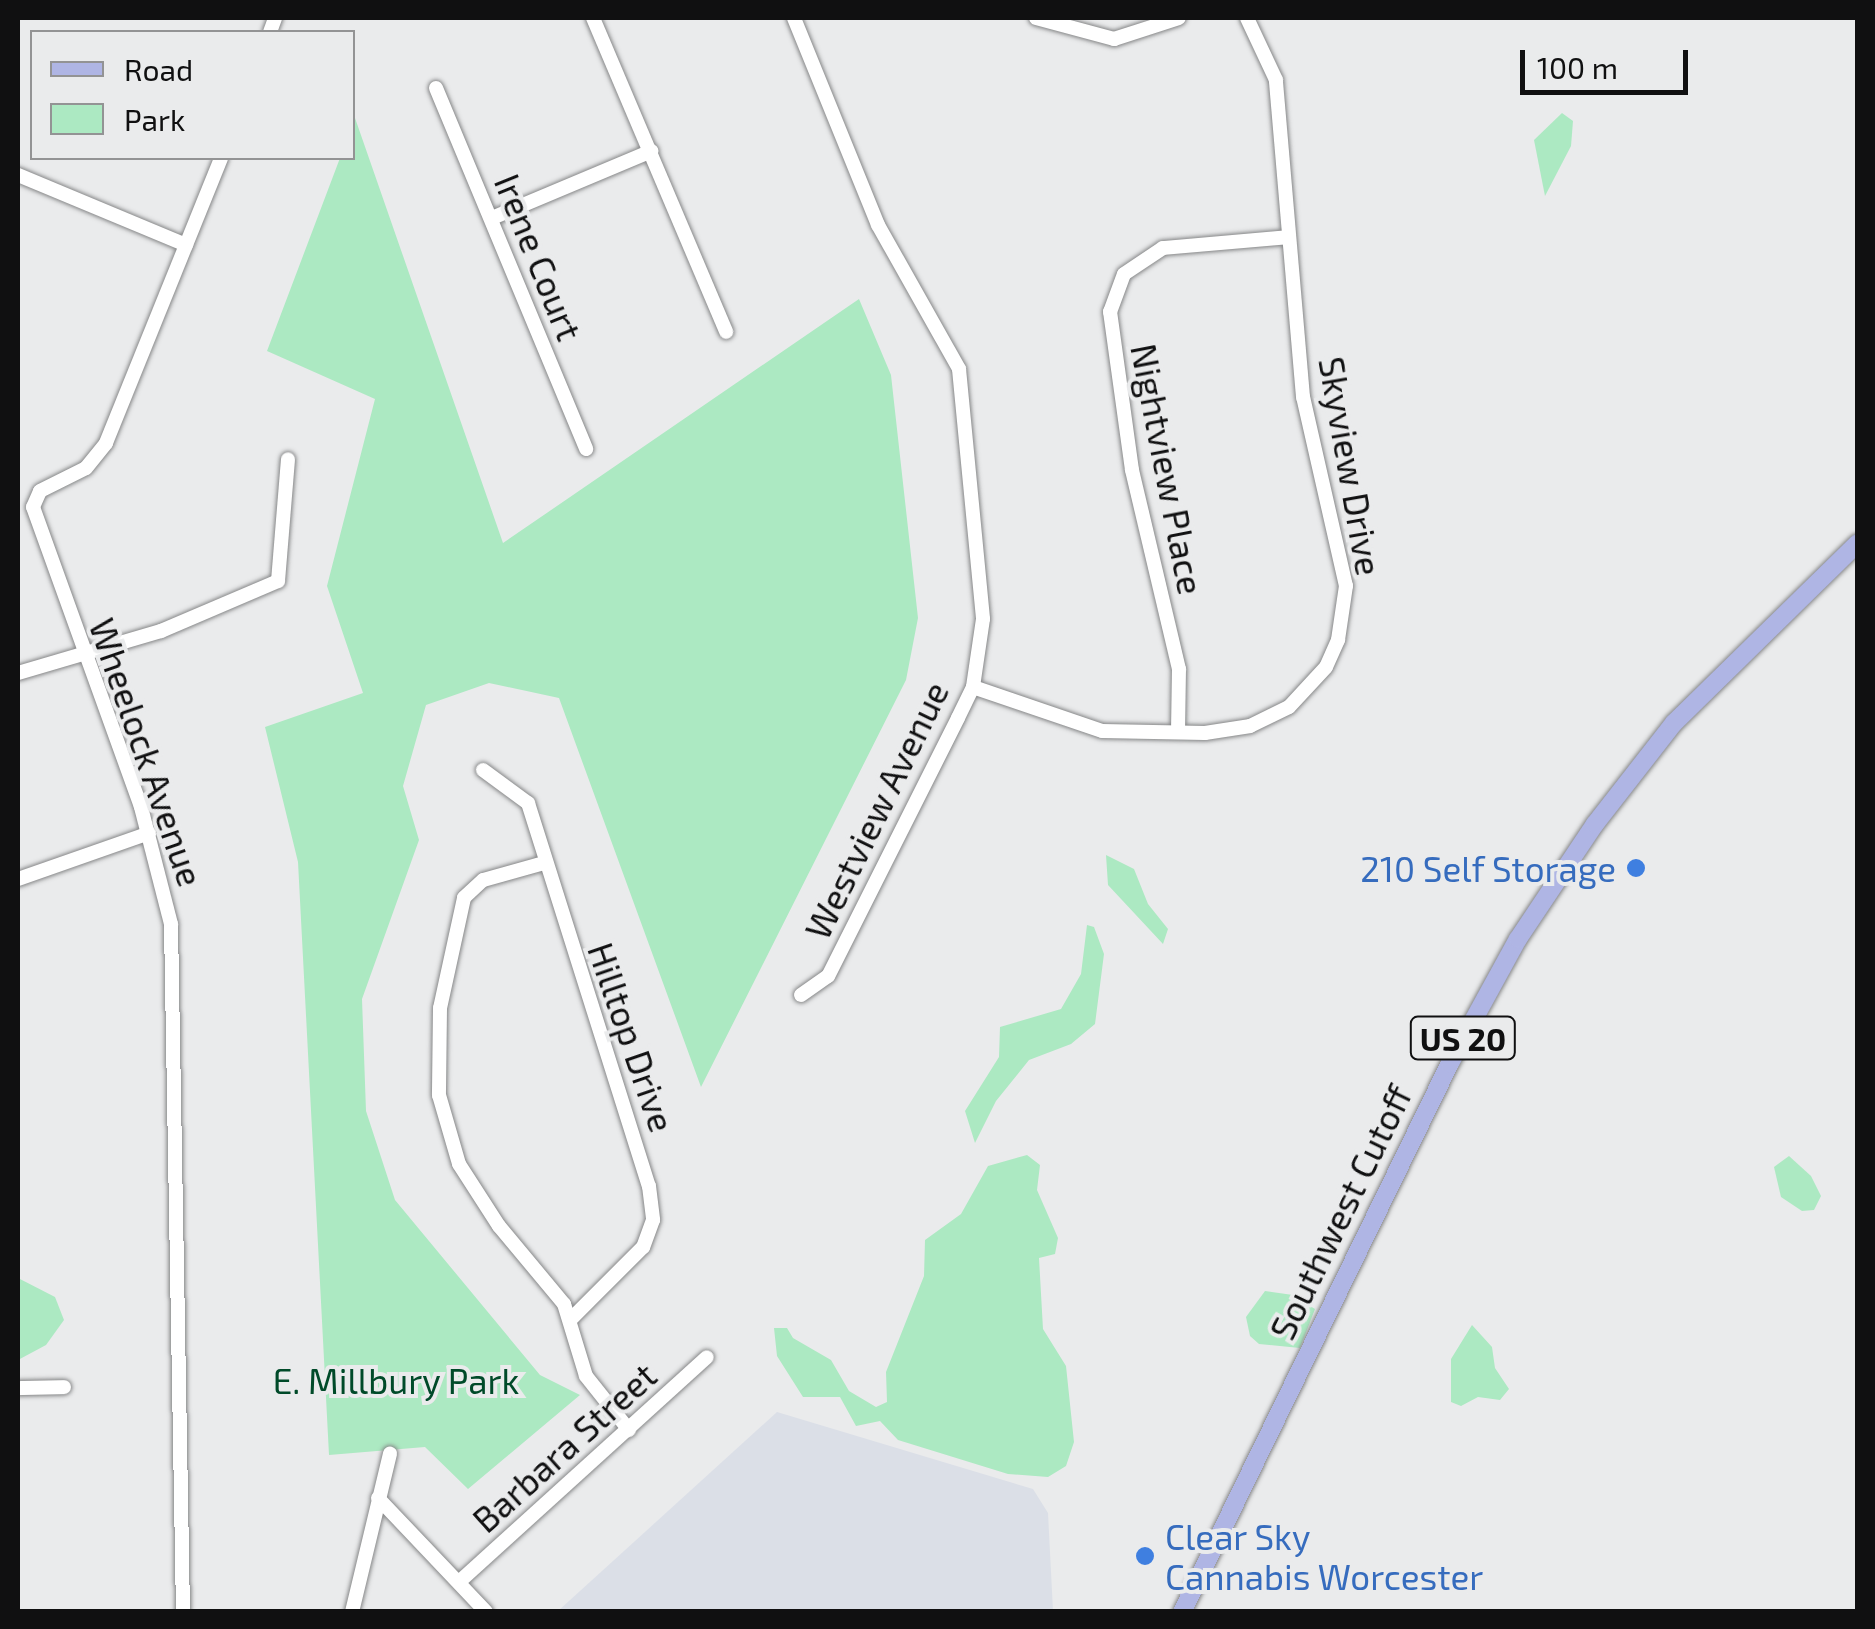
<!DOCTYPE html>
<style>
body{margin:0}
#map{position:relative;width:1875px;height:1629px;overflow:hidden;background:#eaebec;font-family:"Exo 2",sans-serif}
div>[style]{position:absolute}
.built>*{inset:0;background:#dbdfe7}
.green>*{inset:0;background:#ace9c2}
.roads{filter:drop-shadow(0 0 2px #868788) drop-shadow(0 0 2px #868788)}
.minor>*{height:14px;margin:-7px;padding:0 7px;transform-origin:7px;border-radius:7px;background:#fff}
.major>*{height:18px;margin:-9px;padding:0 9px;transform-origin:9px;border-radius:9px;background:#afb5e4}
.dots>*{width:28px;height:28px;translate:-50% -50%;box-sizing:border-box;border:5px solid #eaebec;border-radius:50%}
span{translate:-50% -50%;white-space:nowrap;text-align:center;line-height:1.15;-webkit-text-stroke:8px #eaebec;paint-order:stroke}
.shield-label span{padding:2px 8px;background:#eaebec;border:2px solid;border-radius:8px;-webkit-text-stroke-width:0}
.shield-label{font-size:32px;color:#101011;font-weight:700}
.street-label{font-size:35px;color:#101011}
.shop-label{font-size:35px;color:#366cbe}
.right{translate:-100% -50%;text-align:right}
.left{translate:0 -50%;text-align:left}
.park-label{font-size:35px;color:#004a29}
.frame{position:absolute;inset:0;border:20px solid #101011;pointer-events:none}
.legend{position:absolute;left:30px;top:30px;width:325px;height:130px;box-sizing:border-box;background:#eaebec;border:2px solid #939394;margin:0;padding:12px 18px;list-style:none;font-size:30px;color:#101011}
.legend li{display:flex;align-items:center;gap:20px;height:50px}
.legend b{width:50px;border:2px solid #939394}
.scale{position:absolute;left:1520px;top:50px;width:168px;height:45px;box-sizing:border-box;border:5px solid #101011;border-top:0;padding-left:12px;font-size:30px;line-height:35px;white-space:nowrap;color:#101011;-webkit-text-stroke:8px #eaebec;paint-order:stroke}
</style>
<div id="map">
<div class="built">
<i style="clip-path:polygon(777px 1412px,1033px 1489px,1048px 1513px,1053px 1611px,558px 1611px)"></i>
</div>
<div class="green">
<i style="clip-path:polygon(1562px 113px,1573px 121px,1571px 146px,1545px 196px,1534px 140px)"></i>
<i style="clip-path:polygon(355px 118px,503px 543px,859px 299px,891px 375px,918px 618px,906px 680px,701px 1087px,559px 698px,489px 683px,426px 705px,403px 786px,419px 840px,362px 999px,366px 1111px,395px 1200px,540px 1375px,580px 1395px,468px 1489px,425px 1447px,329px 1455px,298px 862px,265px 727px,363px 693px,327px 586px,375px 399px,267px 351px,340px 158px,352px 158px)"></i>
<i style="clip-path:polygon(1106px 855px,1134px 869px,1148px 904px,1168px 929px,1163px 944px,1108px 885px)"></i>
<i style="clip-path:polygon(1087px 925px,1094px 927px,1104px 954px,1095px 1024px,1071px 1044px,1029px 1060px,996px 1101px,975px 1143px,965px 1111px,999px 1057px,1000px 1027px,1061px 1009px,1081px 974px)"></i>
<i style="clip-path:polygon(1027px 1155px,1040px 1165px,1037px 1190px,1058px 1238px,1055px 1254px,1039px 1258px,1043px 1329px,1066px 1366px,1074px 1442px,1066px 1466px,1048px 1477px,1008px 1474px,898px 1440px,880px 1421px,856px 1426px,840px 1397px,803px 1397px,777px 1356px,774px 1328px,787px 1328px,793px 1338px,831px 1360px,849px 1391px,876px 1407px,887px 1402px,886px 1372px,924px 1276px,925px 1240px,961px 1214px,988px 1166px)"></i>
<i style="clip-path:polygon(1789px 1156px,1811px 1176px,1821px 1196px,1814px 1210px,1802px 1211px,1781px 1197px,1774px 1167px)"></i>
<i style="clip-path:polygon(18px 1278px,55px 1297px,64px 1320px,46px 1345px,18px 1360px)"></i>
<i style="clip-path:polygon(1265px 1291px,1293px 1295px,1315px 1309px,1300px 1348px,1259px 1344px,1250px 1336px,1246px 1317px)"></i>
<i style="clip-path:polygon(1472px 1325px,1492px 1347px,1495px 1368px,1509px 1389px,1500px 1400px,1478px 1397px,1461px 1406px,1451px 1402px,1451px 1359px)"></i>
</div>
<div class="roads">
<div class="minor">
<i style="left:593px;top:18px;width:341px;rotate:67deg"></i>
<i style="left:794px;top:18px;width:223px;rotate:67.9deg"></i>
<i style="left:878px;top:225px;width:165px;rotate:60.6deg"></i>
<i style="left:959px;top:369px;width:251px;rotate:84.5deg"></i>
<i style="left:983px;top:619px;width:69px;rotate:98.4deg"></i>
<i style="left:973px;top:687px;width:34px;rotate:116deg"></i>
<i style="left:958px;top:718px;width:289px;rotate:116.7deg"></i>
<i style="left:828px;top:976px;width:33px;rotate:145deg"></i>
<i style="left:1036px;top:18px;width:81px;rotate:15.1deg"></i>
<i style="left:1114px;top:39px;width:68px;rotate:-17.9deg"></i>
<i style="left:270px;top:32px;width:15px;rotate:-70deg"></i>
<i style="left:436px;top:88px;width:391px;rotate:67.4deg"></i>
<i style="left:18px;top:175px;width:182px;rotate:22.6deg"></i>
<i style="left:492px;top:218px;width:173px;rotate:-22.8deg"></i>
<i style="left:18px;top:673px;width:149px;rotate:-16.4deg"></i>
<i style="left:161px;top:631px;width:127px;rotate:-23.1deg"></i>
<i style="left:278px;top:581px;width:122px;rotate:-85.3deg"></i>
<i style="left:973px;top:687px;width:136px;rotate:18.8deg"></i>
<i style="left:1102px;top:731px;width:103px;rotate:1.1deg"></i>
<i style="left:1205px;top:733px;width:46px;rotate:-8.8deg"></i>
<i style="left:1250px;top:726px;width:43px;rotate:-26deg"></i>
<i style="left:1289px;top:707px;width:54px;rotate:-47.2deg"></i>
<i style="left:1326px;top:667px;width:30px;rotate:-66deg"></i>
<i style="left:1338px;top:640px;width:55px;rotate:-81.6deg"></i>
<i style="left:1346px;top:586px;width:194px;rotate:-102.8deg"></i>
<i style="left:1303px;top:397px;width:318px;rotate:-94.9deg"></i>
<i style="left:1276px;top:80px;width:68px;rotate:-115.1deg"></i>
<i style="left:1178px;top:732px;width:63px;rotate:-89.1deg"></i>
<i style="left:1179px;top:669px;width:204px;rotate:-103.3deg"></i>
<i style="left:1132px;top:470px;width:160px;rotate:-97.9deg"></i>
<i style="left:1110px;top:312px;width:40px;rotate:-69.8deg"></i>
<i style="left:1124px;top:274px;width:47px;rotate:-33.7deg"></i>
<i style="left:1163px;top:248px;width:126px;rotate:-5deg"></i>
<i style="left:483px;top:770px;width:56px;rotate:36.3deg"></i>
<i style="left:528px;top:803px;width:402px;rotate:72.5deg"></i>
<i style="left:649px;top:1186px;width:34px;rotate:83deg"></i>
<i style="left:653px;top:1220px;width:29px;rotate:110deg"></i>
<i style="left:643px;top:1247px;width:100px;rotate:135deg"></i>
<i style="left:544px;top:863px;width:63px;rotate:164.4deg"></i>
<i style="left:483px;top:880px;width:26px;rotate:137deg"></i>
<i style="left:464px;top:898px;width:113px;rotate:102.3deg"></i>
<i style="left:440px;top:1008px;width:87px;rotate:90.7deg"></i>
<i style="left:439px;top:1095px;width:72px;rotate:73.8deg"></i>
<i style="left:459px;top:1164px;width:74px;rotate:57.2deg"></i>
<i style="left:499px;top:1226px;width:102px;rotate:50.2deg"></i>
<i style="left:564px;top:1304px;width:75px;rotate:73deg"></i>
<i style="left:586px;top:1376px;width:69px;rotate:51.5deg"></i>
<i style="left:18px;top:879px;width:139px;rotate:-19.3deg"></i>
<i style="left:18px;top:1388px;width:46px;rotate:-1.2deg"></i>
<i style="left:378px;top:1498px;width:157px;rotate:46.5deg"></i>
<i style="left:460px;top:1581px;width:333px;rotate:-42.2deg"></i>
<i style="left:183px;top:1612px;width:688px;rotate:-91deg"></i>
<i style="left:171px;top:924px;width:121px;rotate:-104.4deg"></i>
<i style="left:141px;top:807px;width:319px;rotate:-109.8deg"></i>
<i style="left:33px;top:507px;width:17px;rotate:-66deg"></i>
<i style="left:40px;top:491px;width:51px;rotate:-26.6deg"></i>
<i style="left:86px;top:468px;width:32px;rotate:-51deg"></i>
<i style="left:106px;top:443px;width:307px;rotate:-68deg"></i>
<i style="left:352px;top:1612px;width:163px;rotate:-76.5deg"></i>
</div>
<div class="major">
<i style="left:1182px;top:1612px;width:611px;rotate:-63.98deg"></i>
<i style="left:1450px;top:1063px;width:141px;rotate:-61.3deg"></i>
<i style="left:1518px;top:939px;width:138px;rotate:-56.2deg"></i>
<i style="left:1595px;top:824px;width:128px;rotate:-52deg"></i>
<i style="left:1674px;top:723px;width:257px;rotate:-44.4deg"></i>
</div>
</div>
<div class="dots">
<i style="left:1636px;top:868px;background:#3f7fe0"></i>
<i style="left:1145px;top:1556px;background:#3f7fe0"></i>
</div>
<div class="shield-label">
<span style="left:1463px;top:1038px">US 20</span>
</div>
<div class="street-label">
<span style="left:539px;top:257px;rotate:68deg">Irene Court</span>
<span style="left:1351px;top:466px;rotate:80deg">Skyview Drive</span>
<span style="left:1168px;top:469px;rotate:79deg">Nightview Place</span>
<span style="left:147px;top:752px;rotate:71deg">Wheelock Avenue</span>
<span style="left:876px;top:810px;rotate:-64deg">Westview Avenue</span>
<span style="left:632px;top:1037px;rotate:71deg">Hilltop Drive</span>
<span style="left:1340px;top:1212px;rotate:-64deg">Southwest Cutoff</span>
<span style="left:564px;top:1447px;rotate:-42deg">Barbara Street</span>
</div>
<div class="shop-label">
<span class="right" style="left:1616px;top:868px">210 Self Storage</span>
<span class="left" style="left:1165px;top:1556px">Clear Sky<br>Cannabis Worcester</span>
</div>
<div class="park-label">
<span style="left:396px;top:1380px">E. Millbury Park</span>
</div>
<div class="frame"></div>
<ul class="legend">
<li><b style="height:12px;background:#afb5e4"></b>Road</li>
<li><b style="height:28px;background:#ace9c2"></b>Park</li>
</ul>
<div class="scale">100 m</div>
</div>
